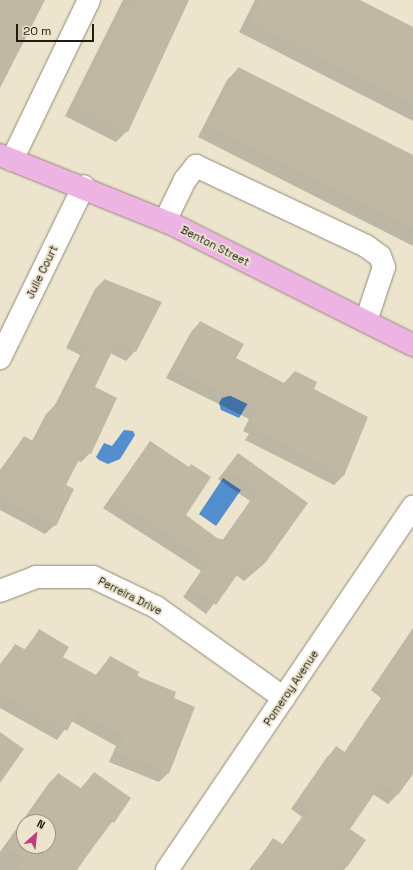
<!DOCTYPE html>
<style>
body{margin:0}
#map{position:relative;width:413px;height:870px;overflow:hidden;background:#ece4cd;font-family:"Space Grotesk",sans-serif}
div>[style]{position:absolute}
.water>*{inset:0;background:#538ecf}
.shadow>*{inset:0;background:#0003}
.building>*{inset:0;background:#c0b8a2}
.roads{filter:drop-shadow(0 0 1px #928a75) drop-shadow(0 0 1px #928a75)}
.minor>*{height:22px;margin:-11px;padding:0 11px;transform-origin:11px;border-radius:11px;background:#fff}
.major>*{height:22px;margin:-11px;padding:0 11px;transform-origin:11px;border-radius:11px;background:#ecb3e3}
span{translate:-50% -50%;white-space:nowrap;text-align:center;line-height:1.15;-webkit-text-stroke:3.5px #ece4cd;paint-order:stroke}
.street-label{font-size:11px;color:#1f1c13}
.north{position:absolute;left:16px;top:814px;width:40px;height:40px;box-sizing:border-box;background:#ece4cd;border:1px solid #9a9483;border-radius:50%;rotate:27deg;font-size:11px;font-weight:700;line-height:16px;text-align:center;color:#1f1c13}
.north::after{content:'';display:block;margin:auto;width:14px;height:18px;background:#c33e81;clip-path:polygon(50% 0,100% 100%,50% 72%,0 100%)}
.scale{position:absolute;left:16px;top:24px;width:78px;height:18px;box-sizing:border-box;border:2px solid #1f1c13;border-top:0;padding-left:5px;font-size:12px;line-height:14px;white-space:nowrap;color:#1f1c13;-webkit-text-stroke:3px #ece4cd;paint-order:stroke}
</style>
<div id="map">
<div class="water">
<i style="clip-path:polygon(257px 388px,239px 418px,221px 410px,219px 403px,222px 398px)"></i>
<i style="clip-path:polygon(124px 430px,133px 431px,135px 435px,120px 459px,108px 464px,99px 460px,96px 457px,104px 443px,112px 446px)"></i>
<i style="clip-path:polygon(223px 478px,241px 490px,216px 526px,199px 514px)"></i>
</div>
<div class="shadow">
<i style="clip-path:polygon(123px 0,188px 0,127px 131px,116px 142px,65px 116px)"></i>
<i style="clip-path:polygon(255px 0,358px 0,413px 28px,413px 121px,239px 32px)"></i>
<i style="clip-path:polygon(238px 69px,413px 156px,413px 246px,198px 137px,227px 80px)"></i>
<i style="clip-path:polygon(104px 280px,135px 351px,126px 361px,110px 353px,93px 388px,90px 453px,81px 462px,78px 461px,64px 485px,55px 525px,45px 534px,0 510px,0 470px,24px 437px,32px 441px,46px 414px,55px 405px,80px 355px,66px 348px,95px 289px)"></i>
<i style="clip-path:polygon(200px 322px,235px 359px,283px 384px,295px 372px,312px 390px,367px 417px,343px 476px,334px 485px,245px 440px,249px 434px,243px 431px,249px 419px,166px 378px,191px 332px)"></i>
<i style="clip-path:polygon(150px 442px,184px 515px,217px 539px,222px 541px,250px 501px,218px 479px,238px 454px,307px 503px,265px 563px,244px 581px,236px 575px,206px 614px,183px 597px,201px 571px,103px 508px)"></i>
<i style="clip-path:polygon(413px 628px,413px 770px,397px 795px,388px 804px,373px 794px,349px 829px,365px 841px,344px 870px,249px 870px,273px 840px,282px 845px,302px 817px,291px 809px,327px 757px,336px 748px,344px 753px,381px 698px,371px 690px)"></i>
<i style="clip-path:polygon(39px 631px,62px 657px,95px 676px,110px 657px,172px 699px,168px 773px,159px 782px,109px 762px,116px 746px,71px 721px,57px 740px,0 708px,0 664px,15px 645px,24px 650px)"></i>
<i style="clip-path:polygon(evenodd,94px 773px,130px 798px,76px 870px,0 870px,0 852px,49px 783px,58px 774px,80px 789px,94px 773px,24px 822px,48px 822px,48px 846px,24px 846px,24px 822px)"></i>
</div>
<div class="building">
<i style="clip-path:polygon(0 0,45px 0,0 88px)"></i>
<i style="clip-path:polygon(138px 0,189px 0,128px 132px,75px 105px,125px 5px,133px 10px)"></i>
<i style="clip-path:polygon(260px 0,360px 0,413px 27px,413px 104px,249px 21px)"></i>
<i style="clip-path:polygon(238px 67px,413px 155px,413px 229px,208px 126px)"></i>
<i style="clip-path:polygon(104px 279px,162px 302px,136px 352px,116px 343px,95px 387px,117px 398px,91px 454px,84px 450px,66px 485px,74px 489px,56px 526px,0 496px,0 472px,24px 436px,35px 442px,55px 404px,58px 406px,88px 345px,75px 339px)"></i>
<i style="clip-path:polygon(200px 321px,244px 344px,236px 358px,284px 383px,295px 371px,317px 382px,314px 389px,368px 417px,344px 476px,254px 430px,257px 425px,252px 422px,258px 409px,174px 369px)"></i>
<i style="clip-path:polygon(150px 441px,189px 467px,191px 464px,211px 477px,186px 515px,217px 538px,224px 540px,258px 492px,226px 469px,238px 453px,308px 503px,265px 563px,262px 561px,254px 572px,244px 565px,216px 605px,191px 587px,209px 562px,111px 498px)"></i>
<i style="clip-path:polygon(39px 629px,69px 647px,63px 657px,98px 676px,110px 656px,139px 672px,137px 676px,176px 692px,174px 698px,195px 707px,169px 774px,118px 753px,124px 736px,78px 711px,67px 731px,0 694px,0 669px,15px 644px,26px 650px)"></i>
<i style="clip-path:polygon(413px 634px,413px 774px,398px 795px,381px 784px,350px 829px,366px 840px,347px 867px,340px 863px,336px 870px,251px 870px,273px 838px,284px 845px,310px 807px,299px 800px,336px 746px,346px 753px,372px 715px,390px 688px,379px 680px)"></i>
<i style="clip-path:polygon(0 732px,24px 749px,0 783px)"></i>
<i style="clip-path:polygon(94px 772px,131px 798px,114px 823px,111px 821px,77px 870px,17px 870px,24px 860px,7px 848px,24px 823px,24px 846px,48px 846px,48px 822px,25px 822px,58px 773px,82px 789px)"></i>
</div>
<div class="roads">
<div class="minor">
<i style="left:12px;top:160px;width:178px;rotate:-64.3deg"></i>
<i style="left:165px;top:221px;width:46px;rotate:-64deg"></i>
<i style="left:185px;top:180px;width:18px;rotate:-52deg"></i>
<i style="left:196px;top:166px;width:188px;rotate:25.2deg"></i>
<i style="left:366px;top:246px;width:17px;rotate:36deg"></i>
<i style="left:380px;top:256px;width:12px;rotate:70deg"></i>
<i style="left:384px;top:267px;width:57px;rotate:108.4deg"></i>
<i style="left:0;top:358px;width:191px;rotate:-64deg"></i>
<i style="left:0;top:591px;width:39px;rotate:-21deg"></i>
<i style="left:36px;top:577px;width:57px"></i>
<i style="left:93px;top:577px;width:70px;rotate:25.5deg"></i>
<i style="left:156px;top:607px;width:157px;rotate:35.4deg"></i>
<i style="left:167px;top:870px;width:439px;rotate:-55.9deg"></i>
</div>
<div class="major">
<i style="left:0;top:155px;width:185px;rotate:21.9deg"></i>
<i style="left:172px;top:224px;width:270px;rotate:26.7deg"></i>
</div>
</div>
<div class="street-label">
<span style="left:215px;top:246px;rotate:27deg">Benton Street</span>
<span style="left:42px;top:272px;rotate:-64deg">Julie Court</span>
<span style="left:130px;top:596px;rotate:27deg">Perreira Drive</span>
<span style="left:291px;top:688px;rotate:-56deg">Pomeroy Avenue</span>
</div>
<div class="north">N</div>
<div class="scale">20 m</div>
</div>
